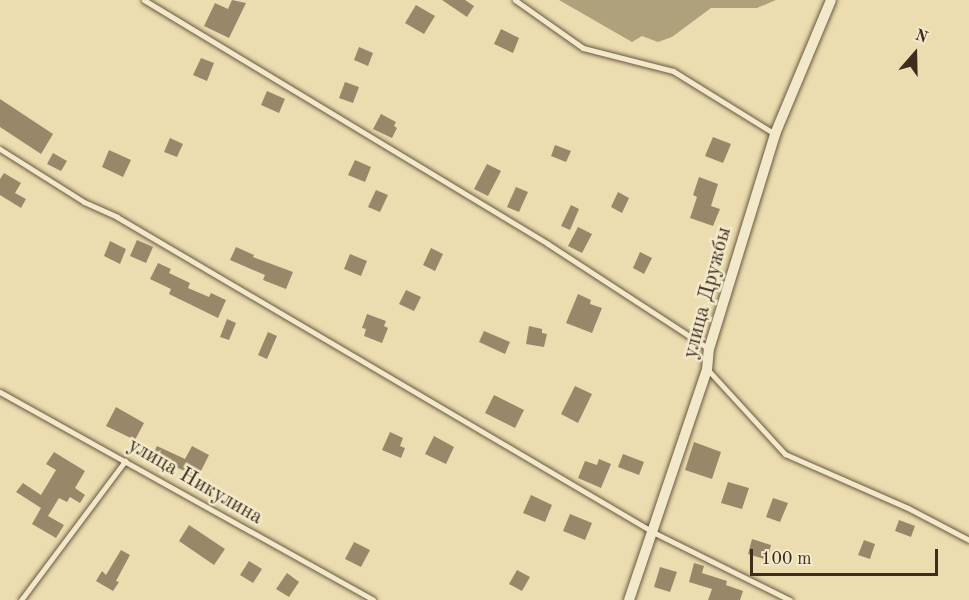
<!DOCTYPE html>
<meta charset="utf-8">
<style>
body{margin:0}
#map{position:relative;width:969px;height:600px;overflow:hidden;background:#ebddaf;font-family:"Old Standard TT",serif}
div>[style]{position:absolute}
.water>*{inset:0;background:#b0a17d}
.building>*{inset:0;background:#988869}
.roads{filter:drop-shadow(0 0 2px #695842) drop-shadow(0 0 2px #695842)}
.lane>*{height:5px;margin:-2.5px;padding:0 2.5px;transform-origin:2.5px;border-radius:2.5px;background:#f2e9cb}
.street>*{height:10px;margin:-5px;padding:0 5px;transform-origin:5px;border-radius:5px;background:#f2e9cb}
span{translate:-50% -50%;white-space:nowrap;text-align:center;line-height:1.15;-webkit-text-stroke:5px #f2e9cb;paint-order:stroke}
.street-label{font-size:21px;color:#3e2c1d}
.north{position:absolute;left:885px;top:24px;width:60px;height:60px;-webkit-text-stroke:4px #f2e9cb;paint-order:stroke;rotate:20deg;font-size:16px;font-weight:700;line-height:24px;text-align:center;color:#3e2c1d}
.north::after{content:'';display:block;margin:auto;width:21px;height:27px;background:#3e2c1d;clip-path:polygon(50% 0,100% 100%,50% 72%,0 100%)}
.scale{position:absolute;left:750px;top:549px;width:188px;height:27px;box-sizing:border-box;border:3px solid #3e2c1d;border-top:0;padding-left:8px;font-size:18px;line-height:21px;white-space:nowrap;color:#3e2c1d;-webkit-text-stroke:4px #f2e9cb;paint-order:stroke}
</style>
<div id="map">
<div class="water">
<i style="clip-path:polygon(559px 0,776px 0,757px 8px,711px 8px,672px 37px,658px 42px,642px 36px,632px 42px)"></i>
</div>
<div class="building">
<i style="clip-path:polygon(232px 0,246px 3px,229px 38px,204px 26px,215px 3px,228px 9px)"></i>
<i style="clip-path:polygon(442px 0,465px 0,474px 6px,467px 17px)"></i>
<i style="clip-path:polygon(416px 5px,435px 16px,424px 34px,405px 23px)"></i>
<i style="clip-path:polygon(501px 29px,519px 38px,513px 53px,494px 44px)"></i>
<i style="clip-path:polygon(359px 47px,373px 53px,368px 66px,354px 60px)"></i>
<i style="clip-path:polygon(201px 58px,214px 63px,207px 81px,193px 75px)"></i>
<i style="clip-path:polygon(345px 82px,359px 87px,353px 103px,339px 98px)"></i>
<i style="clip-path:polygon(267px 91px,285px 99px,279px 113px,261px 105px)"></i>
<i style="clip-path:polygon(0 99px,53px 134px,41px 154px,0 127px)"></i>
<i style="clip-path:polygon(381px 114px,396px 122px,394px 126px,397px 128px,392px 138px,373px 129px)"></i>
<i style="clip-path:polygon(713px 137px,731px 144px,723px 163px,705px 156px)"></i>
<i style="clip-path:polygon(170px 138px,183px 144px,177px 157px,164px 152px)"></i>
<i style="clip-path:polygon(555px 145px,571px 151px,566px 162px,551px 156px)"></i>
<i style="clip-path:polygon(109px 150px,131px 160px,123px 177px,102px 167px)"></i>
<i style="clip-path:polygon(53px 153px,67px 161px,61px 171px,47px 164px)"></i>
<i style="clip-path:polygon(355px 160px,371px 167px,365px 182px,348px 175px)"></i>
<i style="clip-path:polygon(487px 164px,501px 171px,488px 196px,474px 189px)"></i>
<i style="clip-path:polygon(4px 173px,21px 183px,15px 193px,26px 199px,21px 208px,0 195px,0 179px)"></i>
<i style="clip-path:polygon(699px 177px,718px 184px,711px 206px,720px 209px,713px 226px,690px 218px,697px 197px,693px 195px)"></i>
<i style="clip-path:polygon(516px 187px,528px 192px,519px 212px,507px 207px)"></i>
<i style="clip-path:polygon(376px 190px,388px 195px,380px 212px,368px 207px)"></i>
<i style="clip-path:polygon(618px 192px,629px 198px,622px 213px,611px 207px)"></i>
<i style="clip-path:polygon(571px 205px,579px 209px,570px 230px,561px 226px)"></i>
<i style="clip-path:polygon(578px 227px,592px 234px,582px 253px,568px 246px)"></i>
<i style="clip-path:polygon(137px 240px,153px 247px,146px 263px,130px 256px)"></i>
<i style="clip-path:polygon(110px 241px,126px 249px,120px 264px,104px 256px)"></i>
<i style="clip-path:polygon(236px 247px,254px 255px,253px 257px,293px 272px,286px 289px,263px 280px,265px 275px,230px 260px)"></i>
<i style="clip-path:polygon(431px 248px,443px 254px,435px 271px,423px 265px)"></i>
<i style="clip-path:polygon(640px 252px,652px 258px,644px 274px,633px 268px)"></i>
<i style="clip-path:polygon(350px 254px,367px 261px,361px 276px,344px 269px)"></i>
<i style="clip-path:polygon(158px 263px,171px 269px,169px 273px,190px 283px,188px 288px,209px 297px,211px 293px,226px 300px,218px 318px,169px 294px,171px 289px,150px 279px)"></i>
<i style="clip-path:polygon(406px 290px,421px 297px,414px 311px,399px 304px)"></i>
<i style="clip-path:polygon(578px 294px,591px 300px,590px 304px,602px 308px,592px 333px,566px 323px)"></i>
<i style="clip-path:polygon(367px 314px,386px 321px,384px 326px,388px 328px,382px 343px,364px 336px,366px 329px,362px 328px)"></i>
<i style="clip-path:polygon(227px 319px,236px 323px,229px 340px,220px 337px)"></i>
<i style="clip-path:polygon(529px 326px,542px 329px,542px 333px,547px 334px,544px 347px,526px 344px)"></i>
<i style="clip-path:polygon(484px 331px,510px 342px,505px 354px,479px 342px)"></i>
<i style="clip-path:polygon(268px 332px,277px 336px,267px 359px,258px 355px)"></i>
<i style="clip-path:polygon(575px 386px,592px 394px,578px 423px,561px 414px)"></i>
<i style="clip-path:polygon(494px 395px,524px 410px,515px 428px,485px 413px)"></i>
<i style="clip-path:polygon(116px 407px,144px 423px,135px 440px,106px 426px)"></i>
<i style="clip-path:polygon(390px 432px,403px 438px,400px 446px,405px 448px,401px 458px,382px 450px)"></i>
<i style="clip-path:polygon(434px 436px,454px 447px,446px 464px,425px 454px)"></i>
<i style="clip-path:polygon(694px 442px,721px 452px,712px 479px,685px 470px)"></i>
<i style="clip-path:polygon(157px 446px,185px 459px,192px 446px,209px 455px,198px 477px,165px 462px,162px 469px,149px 462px)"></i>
<i style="clip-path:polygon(54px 452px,85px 471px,75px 488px,85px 495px,80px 503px,70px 497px,67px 502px,59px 498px,48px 516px,64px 525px,56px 538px,32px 524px,41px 508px,16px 492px,23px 483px,41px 495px,56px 470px,46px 464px)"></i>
<i style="clip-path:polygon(623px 454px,644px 462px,639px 475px,618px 467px)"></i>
<i style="clip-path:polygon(599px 459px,611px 464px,601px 488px,578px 478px,585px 461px,597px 465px)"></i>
<i style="clip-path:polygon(728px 482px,749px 488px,742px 509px,721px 503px)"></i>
<i style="clip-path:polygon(531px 495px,552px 505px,545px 522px,523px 513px)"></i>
<i style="clip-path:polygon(773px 498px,788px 503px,780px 522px,766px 517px)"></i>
<i style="clip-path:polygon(570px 514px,592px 523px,585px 540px,563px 531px)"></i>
<i style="clip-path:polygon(899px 520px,915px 526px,911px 537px,895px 531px)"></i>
<i style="clip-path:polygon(189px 525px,225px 549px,214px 565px,179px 541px)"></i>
<i style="clip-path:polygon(752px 539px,771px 545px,767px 560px,748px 554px)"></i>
<i style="clip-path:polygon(864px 540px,875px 544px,870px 559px,858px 555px)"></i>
<i style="clip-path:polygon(354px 542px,370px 550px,361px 567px,345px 559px)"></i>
<i style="clip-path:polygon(121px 550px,130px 555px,116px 581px,119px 582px,113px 591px,96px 581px,102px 571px,106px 575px)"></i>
<i style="clip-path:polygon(249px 561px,262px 569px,253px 583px,240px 575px)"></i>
<i style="clip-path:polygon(694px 563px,704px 566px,702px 573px,727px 581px,726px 585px,743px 591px,740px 600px,708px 600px,712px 589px,689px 582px)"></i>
<i style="clip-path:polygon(660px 567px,677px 572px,670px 592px,654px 587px)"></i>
<i style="clip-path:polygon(517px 570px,530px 577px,522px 591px,509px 584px)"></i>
<i style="clip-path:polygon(287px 573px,299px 582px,289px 597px,276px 589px)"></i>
</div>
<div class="roads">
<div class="lane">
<i style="left:144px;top:0;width:472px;rotate:31.1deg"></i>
<i style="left:548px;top:244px;width:192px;rotate:33.1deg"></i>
<i style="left:515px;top:0;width:83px;rotate:35.2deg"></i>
<i style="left:583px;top:48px;width:93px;rotate:14.3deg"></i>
<i style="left:673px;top:71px;width:120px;rotate:31.7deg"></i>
<i style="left:0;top:149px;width:99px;rotate:32.2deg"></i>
<i style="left:84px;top:202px;width:36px;rotate:24deg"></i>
<i style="left:117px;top:217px;width:622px;rotate:30.44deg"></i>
<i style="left:653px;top:532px;width:153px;rotate:26.4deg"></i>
<i style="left:708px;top:370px;width:114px;rotate:47.5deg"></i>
<i style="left:785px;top:454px;width:134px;rotate:23.7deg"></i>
<i style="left:908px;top:508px;width:69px;rotate:27.7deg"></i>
<i style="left:0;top:392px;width:427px;rotate:29.1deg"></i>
<i style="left:21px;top:600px;width:174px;rotate:-53.2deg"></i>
</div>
<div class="street">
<i style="left:629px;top:600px;width:243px;rotate:-71.3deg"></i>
<i style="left:707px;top:370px;width:21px;rotate:-85deg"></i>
<i style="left:709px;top:349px;width:225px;rotate:-72.9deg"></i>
<i style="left:775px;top:134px;width:145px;rotate:-67.3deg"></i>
</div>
</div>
<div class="street-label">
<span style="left:708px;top:293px;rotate:-75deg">улица Дружбы</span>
<span style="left:195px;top:482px;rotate:30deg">улица Никулина</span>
</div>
<div class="north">N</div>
<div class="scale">100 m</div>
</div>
